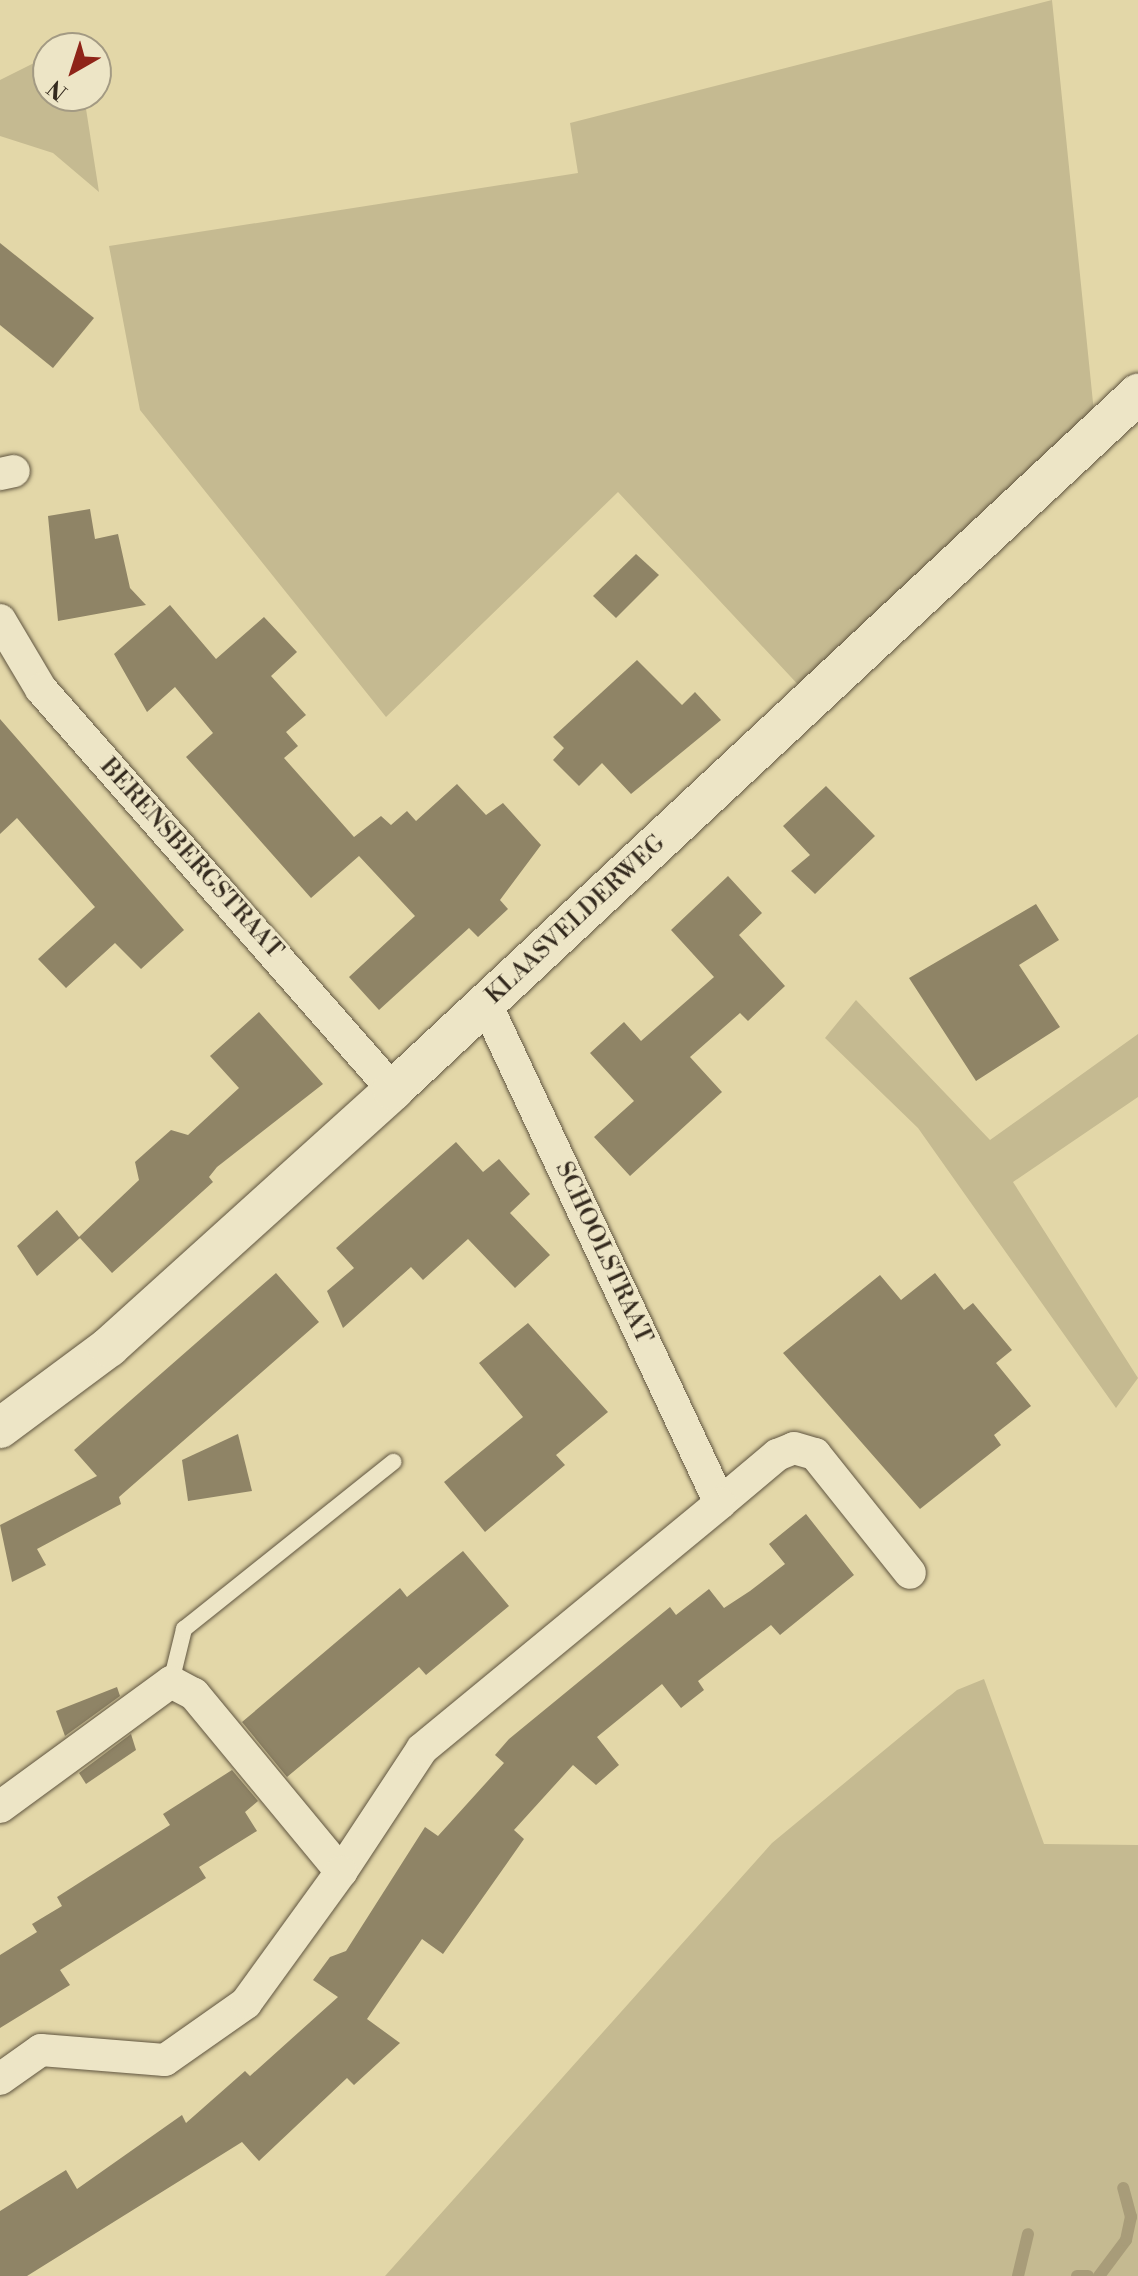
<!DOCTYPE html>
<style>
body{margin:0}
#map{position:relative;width:1138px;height:2276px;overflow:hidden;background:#e3d7a8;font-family:"Libre Bodoni",serif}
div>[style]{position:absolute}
.green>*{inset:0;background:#c5ba91}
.stream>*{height:12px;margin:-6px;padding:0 6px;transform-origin:6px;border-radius:6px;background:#a89c79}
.building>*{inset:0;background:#8f8466}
.roads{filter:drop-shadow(0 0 2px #605540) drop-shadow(0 0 2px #605540)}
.service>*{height:16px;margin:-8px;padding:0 8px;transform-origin:8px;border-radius:8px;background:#ede5c6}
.minor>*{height:32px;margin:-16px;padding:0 16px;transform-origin:16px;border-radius:16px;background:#ede5c6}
.tertiary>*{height:40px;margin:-20px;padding:0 20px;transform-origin:20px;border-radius:20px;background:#ede5c6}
span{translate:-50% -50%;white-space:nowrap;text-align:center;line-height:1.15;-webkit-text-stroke:6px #ede5c6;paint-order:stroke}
.street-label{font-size:24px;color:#342a1e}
.north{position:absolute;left:32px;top:32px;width:80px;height:80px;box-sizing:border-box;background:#ede5c6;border:2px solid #a39a83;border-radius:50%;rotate:219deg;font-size:22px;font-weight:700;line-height:32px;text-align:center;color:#342a1e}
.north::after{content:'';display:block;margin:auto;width:28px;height:36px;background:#8f2418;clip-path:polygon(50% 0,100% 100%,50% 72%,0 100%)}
</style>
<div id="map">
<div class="green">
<i style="clip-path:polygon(1052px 0,1095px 422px,804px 691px,618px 492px,386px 717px,140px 410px,109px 246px,578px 173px,570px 123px)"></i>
<i style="clip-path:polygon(48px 56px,48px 96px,84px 96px,99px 192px,53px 153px,0 136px,0 80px)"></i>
<i style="clip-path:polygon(856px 1000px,990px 1140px,1138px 1034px,1138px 1097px,1013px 1182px,1138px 1378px,1116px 1408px,918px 1128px,825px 1038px)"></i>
<i style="clip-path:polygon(984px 1679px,1044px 1844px,1138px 1845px,1138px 2276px,385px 2276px,772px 1843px,957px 1690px)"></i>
</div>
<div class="stream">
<i style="left:1018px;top:2276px;width:43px;rotate:-76.6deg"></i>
<i style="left:1077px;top:2276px;width:11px"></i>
<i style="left:1099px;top:2276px;width:45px;rotate:-53.1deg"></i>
<i style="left:1126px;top:2240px;width:24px;rotate:-78deg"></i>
<i style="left:1131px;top:2217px;width:30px;rotate:-105deg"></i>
</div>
<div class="building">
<i style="clip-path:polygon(0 243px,94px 318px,53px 368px,0 325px)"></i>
<i style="clip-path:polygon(90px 509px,95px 539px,118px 534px,130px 588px,146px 605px,58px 621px,48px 516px)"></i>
<i style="clip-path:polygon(636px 554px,659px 575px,616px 618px,593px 596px)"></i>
<i style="clip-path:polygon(170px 605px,216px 659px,264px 617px,297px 652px,271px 676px,306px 715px,286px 732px,298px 746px,284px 758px,354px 837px,381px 816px,391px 825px,407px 811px,416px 821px,457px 784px,486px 815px,503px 803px,541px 845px,500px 900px,508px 909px,478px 937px,469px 928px,379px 1010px,349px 977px,415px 916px,359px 856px,311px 898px,186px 757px,213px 733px,175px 687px,147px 712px,114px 654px)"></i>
<i style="clip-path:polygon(637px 660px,682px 705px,695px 692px,721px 720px,631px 794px,602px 763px,579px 786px,553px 760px,564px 748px,553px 737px)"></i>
<i style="clip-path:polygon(0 719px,184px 930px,141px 969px,115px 943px,66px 988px,38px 959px,95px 907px,17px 818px,0 834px)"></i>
<i style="clip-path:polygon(826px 786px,875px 836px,815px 894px,791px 871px,810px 855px,783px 826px)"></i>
<i style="clip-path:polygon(728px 876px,762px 913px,739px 935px,785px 986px,748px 1021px,740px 1013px,690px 1057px,722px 1092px,630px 1176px,594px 1137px,634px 1101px,590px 1053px,624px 1022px,641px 1041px,714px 977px,671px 930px)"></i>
<i style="clip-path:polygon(1036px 904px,1059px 940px,1019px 965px,1060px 1027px,976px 1081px,909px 978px)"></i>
<i style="clip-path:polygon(259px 1012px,323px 1084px,217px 1167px,209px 1177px,213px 1182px,112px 1273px,80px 1238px,37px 1276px,17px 1246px,57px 1210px,79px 1237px,139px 1180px,135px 1162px,171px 1130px,188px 1135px,239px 1088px,210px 1056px)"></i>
<i style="clip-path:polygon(456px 1142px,483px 1172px,499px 1159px,530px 1194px,510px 1213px,550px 1255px,515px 1288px,468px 1239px,423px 1280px,411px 1267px,343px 1328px,327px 1291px,354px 1268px,336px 1248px)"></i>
<i style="clip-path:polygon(276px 1273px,319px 1322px,119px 1497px,121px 1504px,37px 1549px,46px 1565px,12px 1582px,0 1525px,97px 1476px,74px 1450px)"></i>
<i style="clip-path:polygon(935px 1273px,964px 1310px,973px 1303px,1012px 1350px,996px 1363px,1031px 1406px,994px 1435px,1001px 1445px,920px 1509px,783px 1353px,880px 1275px,901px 1300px)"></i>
<i style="clip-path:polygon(528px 1323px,608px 1412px,556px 1455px,565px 1465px,485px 1532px,444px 1482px,523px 1417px,479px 1363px)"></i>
<i style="clip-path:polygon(238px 1434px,252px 1491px,188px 1501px,182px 1460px)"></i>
<i style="clip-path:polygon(806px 1514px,854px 1575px,780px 1635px,771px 1625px,698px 1681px,704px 1690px,681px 1708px,662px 1684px,597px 1737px,619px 1765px,596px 1785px,573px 1765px,514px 1830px,524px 1839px,443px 1954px,422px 1939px,367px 2019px,400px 2043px,354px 2085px,347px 2078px,259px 2161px,242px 2142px,27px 2276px,0 2276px,0 2211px,66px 2170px,77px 2189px,182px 2115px,186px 2123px,245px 2071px,250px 2076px,338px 1997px,313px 1980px,330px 1957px,346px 1951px,425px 1827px,438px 1836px,504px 1763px,495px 1755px,509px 1739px,670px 1607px,676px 1615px,709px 1589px,724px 1608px,750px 1591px,785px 1564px,769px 1544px)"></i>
<i style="clip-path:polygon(463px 1551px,509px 1606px,426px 1675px,419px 1667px,287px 1777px,242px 1722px,400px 1588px,407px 1597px)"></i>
<i style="clip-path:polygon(117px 1687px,120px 1696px,65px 1736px,56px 1711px)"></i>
<i style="clip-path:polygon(131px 1734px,136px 1750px,86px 1784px,79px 1773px)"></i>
<i style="clip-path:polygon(232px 1770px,258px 1801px,245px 1812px,257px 1831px,199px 1867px,206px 1878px,60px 1970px,70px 1985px,0 2028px,0 1955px,37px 1932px,32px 1924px,62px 1906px,57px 1897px,170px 1825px,163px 1814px)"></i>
</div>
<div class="roads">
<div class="service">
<i style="left:171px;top:1682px;width:55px;rotate:-76.2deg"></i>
<i style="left:184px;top:1629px;width:268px;rotate:-38.6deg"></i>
</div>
<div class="minor">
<i style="left:0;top:474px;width:14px;rotate:-12deg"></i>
<i style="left:0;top:620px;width:80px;rotate:59.3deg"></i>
<i style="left:41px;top:689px;width:534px;rotate:48.72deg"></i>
<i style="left:486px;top:1004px;width:551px;rotate:64.88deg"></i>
<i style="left:720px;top:1503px;width:75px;rotate:-40.1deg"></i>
<i style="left:777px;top:1455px;width:18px;rotate:-22deg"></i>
<i style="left:794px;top:1448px;width:22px;rotate:16deg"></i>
<i style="left:815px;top:1454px;width:152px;rotate:51.4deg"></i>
<i style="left:0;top:1807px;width:212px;rotate:-36.2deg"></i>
<i style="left:171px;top:1682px;width:26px;rotate:28deg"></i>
<i style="left:194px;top:1694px;width:231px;rotate:50.4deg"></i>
<i style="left:341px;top:1872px;width:147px;rotate:-56.6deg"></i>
<i style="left:422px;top:1749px;width:386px;rotate:-39.5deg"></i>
<i style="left:0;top:2079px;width:50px;rotate:-35.3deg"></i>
<i style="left:41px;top:2050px;width:124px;rotate:4.6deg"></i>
<i style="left:165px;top:2060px;width:99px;rotate:-35.1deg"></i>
<i style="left:246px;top:2003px;width:162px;rotate:-54.1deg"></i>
</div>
<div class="tertiary">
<i style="left:0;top:1428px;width:136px;rotate:-36.6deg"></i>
<i style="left:109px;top:1347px;width:383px;rotate:-42.1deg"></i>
<i style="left:393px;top:1090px;width:1020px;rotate:-43.05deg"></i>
</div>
</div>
<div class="street-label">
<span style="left:191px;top:859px;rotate:48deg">BERENSBERGSTRAAT</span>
<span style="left:576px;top:920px;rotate:-43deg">KLAASVELDERWEG</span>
<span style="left:603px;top:1253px;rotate:65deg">SCHOOLSTRAAT</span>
</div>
<div class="north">N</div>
</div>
